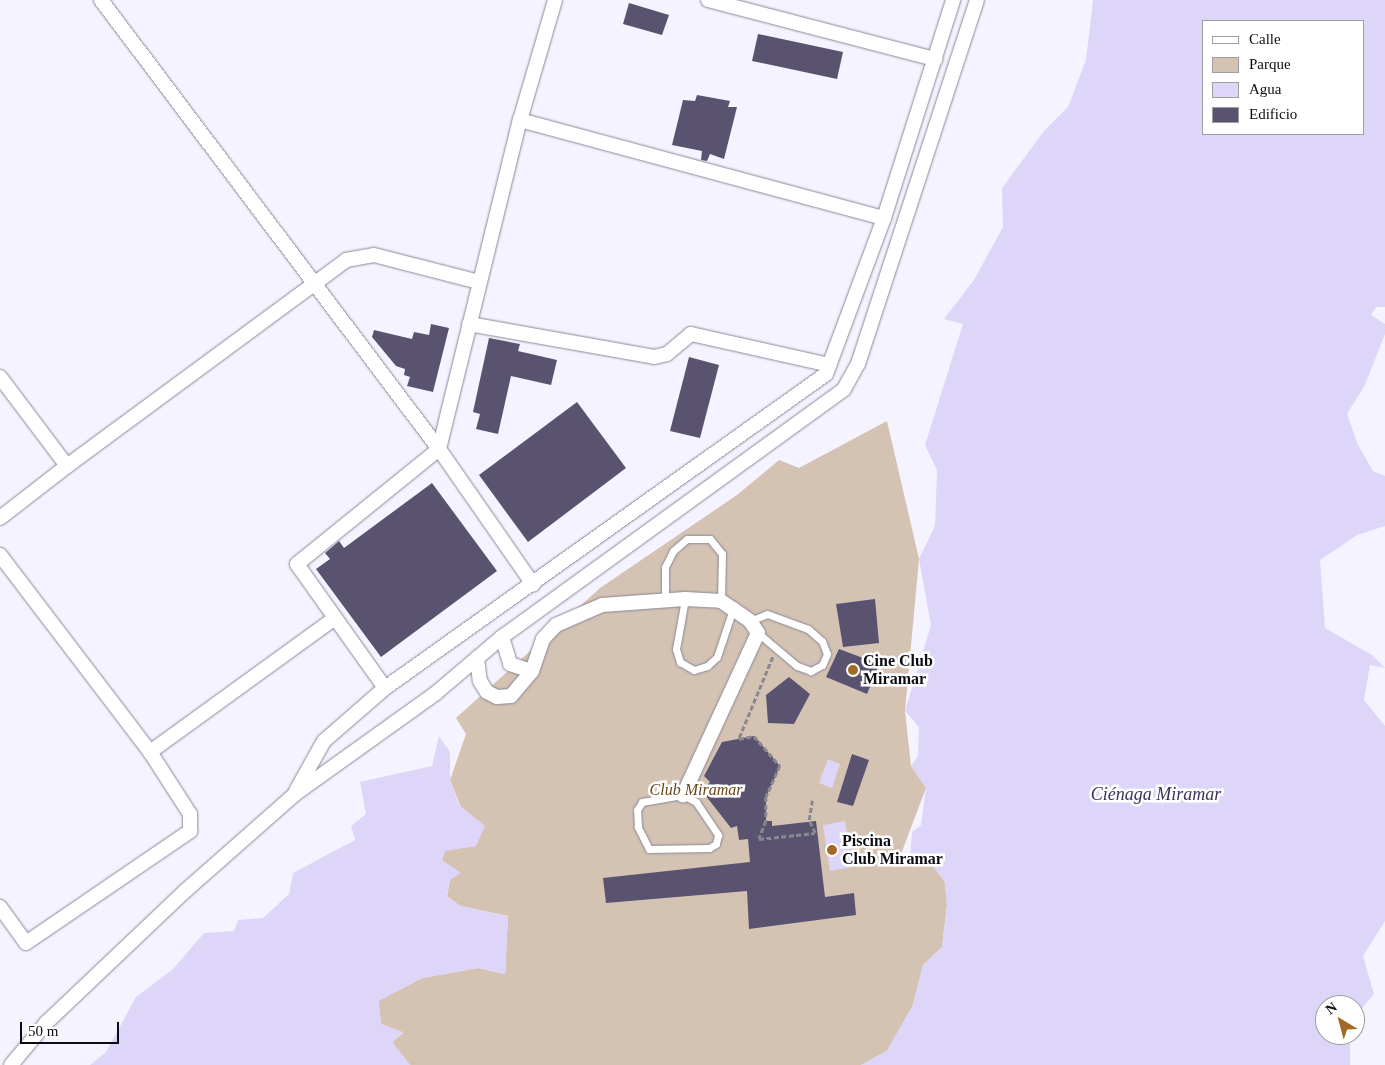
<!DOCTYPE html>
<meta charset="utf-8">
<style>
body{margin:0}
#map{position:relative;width:1385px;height:1065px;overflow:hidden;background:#f5f3ff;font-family:Georgia,serif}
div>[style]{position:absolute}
.green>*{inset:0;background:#d4c3b3}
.water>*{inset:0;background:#ddd6f8}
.building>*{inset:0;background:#595370}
.path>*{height:2.5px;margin-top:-1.25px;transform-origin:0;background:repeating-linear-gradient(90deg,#898891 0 5px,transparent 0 7.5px)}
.roads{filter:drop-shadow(0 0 1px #8b8798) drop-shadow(0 0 1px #8b8798)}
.service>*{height:7px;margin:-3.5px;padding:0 3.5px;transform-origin:3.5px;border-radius:3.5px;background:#fff}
.minor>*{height:14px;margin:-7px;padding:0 7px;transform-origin:7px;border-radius:7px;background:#fff}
.dots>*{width:14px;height:14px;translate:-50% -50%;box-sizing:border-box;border:2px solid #fff;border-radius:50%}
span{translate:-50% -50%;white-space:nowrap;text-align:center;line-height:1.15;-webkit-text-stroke:5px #fff;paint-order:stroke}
.poi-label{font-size:16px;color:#0c0b11;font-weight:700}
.left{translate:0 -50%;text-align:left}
.park-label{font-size:16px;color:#6c461c;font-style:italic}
.water-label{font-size:18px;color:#3c305c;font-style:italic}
.legend{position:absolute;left:1202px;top:20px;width:162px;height:115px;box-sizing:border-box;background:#fff;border:1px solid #9e9da0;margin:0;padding:6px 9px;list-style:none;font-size:15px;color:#0c0b11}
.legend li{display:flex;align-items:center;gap:10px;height:25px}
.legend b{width:25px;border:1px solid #9e9da0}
.north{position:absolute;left:1315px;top:995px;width:50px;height:50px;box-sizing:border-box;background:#fff;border:1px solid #9e9da0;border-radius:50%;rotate:323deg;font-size:14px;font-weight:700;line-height:20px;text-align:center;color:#0c0b11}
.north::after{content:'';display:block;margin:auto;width:18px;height:22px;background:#a16926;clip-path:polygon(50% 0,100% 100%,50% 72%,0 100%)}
.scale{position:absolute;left:20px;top:1022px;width:99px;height:22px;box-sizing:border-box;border:2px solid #0c0b11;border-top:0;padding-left:6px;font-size:15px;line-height:18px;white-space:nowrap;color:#0c0b11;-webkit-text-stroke:4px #fff;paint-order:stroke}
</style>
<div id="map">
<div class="green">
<i style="clip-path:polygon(887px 421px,919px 559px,905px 711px,911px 766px,926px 788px,898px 862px,932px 865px,945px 882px,947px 906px,942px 947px,923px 965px,913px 1005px,887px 1051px,861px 1065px,410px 1065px,392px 1042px,403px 1033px,381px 1024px,378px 1001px,422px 978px,478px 968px,505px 974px,508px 916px,460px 906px,447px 896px,450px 880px,442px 860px,445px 850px,476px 846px,450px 780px,466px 734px,456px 718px,600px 588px,737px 495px,779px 460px,799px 468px)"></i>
</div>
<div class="water">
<i style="clip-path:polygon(evenodd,1093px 0,1385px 0,1385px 307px,1376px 307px,1371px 315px,1385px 324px,1385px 334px,1365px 385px,1347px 414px,1358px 445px,1373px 471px,1385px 476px,1385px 526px,1357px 535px,1320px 560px,1325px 628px,1372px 655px,1385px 668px,1370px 665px,1364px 700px,1385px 726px,1385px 921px,1363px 956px,1374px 994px,1355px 1017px,1355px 1005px,1325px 1005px,1325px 1035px,1350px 1035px,1350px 1065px,861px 1065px,887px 1051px,913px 1005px,923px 965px,942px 947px,947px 906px,945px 882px,932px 865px,910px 858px,912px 832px,921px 825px,926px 788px,911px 766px,918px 756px,919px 727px,905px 711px,931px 625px,919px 559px,935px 526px,937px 470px,925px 445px,963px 324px,944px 319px,974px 280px,1003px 227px,1002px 188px,1044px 131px,1068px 107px,1086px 60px,1093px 0,1364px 21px,1364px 134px,1204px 134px,1204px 21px,1364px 21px)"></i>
<i style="clip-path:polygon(439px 736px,450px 752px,450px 780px,459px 805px,485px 826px,476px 846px,445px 851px,442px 860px,461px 873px,450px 880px,447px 896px,460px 906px,508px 916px,505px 974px,478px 968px,422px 978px,379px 1001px,381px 1024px,403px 1032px,392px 1042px,410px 1065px,90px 1065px,106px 1052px,136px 997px,173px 969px,204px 933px,234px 931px,238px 920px,263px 918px,289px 894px,293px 873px,355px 840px,351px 826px,366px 814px,360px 782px,432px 766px)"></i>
<i style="clip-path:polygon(828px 759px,840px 764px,832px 788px,819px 783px)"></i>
<i style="clip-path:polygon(845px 821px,852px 867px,830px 871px,823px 825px)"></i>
</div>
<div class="building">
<i style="clip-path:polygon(629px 3px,669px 15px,662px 35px,623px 24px)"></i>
<i style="clip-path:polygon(758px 34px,843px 52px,837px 79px,752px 61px)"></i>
<i style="clip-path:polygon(697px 95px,730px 101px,728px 107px,737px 107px,724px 159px,710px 154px,707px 161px,701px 160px,702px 151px,672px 145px,683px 100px,695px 101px)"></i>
<i style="clip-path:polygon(431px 324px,449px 328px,433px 392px,407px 386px,410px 377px,404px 375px,405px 369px,396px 366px,372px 337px,374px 330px,412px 339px,414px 332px,429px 335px)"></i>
<i style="clip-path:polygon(489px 338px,520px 344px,518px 351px,557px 360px,551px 385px,511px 376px,498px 434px,476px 429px,480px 414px,473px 412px)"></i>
<i style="clip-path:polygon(689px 357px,719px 365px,700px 438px,670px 431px)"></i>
<i style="clip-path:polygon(577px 402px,626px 468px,528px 542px,479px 475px)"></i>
<i style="clip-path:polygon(432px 483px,497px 571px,381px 657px,316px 569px,330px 559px,325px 553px,339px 541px,344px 548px)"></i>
<i style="clip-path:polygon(875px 599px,879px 643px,843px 647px,836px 604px)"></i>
<i style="clip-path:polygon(839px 649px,879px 664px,867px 694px,826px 677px)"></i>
<i style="clip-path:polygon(789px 677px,810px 694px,794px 724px,768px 723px,766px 695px)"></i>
<i style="clip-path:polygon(754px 736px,780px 766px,766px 797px,766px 821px,772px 821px,772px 826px,816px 821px,825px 897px,854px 893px,856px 915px,749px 929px,747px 891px,606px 903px,603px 878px,750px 862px,748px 839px,739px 840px,737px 826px,731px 828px,702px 791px,710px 782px,704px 776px,722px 742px)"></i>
<i style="clip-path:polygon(852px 754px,869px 760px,853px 806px,837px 802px)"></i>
</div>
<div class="path">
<i style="left:773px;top:657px;width:89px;rotate:112.5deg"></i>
<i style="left:739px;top:739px;width:15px;rotate:-11deg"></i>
<i style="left:754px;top:736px;width:40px;rotate:49deg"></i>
<i style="left:780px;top:766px;width:34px;rotate:114deg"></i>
<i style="left:766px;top:797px;width:24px;rotate:90deg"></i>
<i style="left:766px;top:821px;width:19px;rotate:111deg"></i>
<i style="left:759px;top:839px;width:56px;rotate:-6.1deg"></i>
<i style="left:815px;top:833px;width:14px;rotate:-115deg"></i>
<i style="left:809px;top:820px;width:20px;rotate:-81deg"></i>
</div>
<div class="roads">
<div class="service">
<i style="left:665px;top:599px;width:32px;rotate:-90deg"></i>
<i style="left:665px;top:567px;width:18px;rotate:-63deg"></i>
<i style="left:673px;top:551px;width:18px;rotate:-41deg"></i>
<i style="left:687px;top:539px;width:23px"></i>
<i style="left:710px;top:539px;width:19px;rotate:51deg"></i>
<i style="left:722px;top:554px;width:47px;rotate:91.2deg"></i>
<i style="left:685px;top:599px;width:51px;rotate:100.2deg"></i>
<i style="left:676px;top:649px;width:14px;rotate:73deg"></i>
<i style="left:680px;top:662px;width:16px;rotate:30deg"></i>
<i style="left:694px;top:670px;width:14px;rotate:-17deg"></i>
<i style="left:707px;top:666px;width:13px;rotate:-42deg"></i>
<i style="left:717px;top:657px;width:51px;rotate:-71.6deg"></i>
<i style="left:750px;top:621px;width:18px;rotate:-22deg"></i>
<i style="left:767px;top:614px;width:44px;rotate:20.1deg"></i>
<i style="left:808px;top:629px;width:18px;rotate:41deg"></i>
<i style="left:822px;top:641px;width:14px;rotate:69deg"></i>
<i style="left:827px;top:654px;width:12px;rotate:114deg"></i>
<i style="left:822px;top:665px;width:13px;rotate:151deg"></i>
<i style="left:811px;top:671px;width:15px;rotate:-160deg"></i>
<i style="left:797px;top:666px;width:51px;rotate:-139.8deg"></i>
<i style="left:683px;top:795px;width:15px;rotate:28deg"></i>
<i style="left:696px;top:802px;width:40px;rotate:56deg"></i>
<i style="left:718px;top:835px;width:9px;rotate:103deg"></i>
<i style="left:716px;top:844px;width:8px;rotate:150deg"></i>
<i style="left:709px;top:848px;width:60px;rotate:179deg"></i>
<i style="left:649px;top:849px;width:25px;rotate:-117deg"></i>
<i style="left:638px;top:827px;width:17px;rotate:-93deg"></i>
<i style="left:637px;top:810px;width:9px;rotate:-58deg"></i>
<i style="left:642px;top:802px;width:42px;rotate:-9.7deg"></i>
</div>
<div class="minor">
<i style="left:101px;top:0;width:562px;rotate:53.03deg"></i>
<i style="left:439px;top:449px;width:165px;rotate:55.2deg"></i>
<i style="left:708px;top:0;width:235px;rotate:14.6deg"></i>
<i style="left:520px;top:120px;width:377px;rotate:15.1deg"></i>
<i style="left:469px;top:324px;width:188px;rotate:10.1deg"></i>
<i style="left:654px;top:357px;width:13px;rotate:-13deg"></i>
<i style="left:667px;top:354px;width:31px;rotate:-40deg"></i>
<i style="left:691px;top:334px;width:142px;rotate:12.6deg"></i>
<i style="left:0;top:377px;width:111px;rotate:53deg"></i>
<i style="left:67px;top:466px;width:347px;rotate:-36.4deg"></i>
<i style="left:346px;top:260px;width:28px;rotate:-10deg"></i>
<i style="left:374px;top:255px;width:108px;rotate:14.4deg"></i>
<i style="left:0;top:518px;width:85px;rotate:-37.8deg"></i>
<i style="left:0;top:555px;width:248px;rotate:52.7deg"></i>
<i style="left:502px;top:637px;width:28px;rotate:73deg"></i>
<i style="left:510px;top:664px;width:23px;rotate:18deg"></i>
<i style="left:477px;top:658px;width:23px;rotate:83deg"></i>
<i style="left:480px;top:681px;width:13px;rotate:58deg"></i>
<i style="left:487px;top:692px;width:11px;rotate:27deg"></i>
<i style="left:497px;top:697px;width:14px;rotate:-4deg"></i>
<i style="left:511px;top:696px;width:33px;rotate:-50deg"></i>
<i style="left:532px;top:671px;width:34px;rotate:-71deg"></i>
<i style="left:543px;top:639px;width:19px;rotate:-47deg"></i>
<i style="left:556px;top:625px;width:50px;rotate:-23.5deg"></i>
<i style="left:602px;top:605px;width:83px;rotate:-4.1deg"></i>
<i style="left:685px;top:599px;width:36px;rotate:3deg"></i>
<i style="left:721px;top:601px;width:14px;rotate:34deg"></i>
<i style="left:733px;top:609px;width:21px;rotate:35deg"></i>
<i style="left:750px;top:621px;width:14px;rotate:56deg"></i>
<i style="left:758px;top:633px;width:179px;rotate:114.8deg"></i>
<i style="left:385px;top:688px;width:152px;rotate:-125.4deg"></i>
<i style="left:297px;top:564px;width:183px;rotate:-39deg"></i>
<i style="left:439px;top:449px;width:339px;rotate:-76.2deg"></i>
<i style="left:520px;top:120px;width:125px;rotate:-73.7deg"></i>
<i style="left:296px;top:791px;width:57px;rotate:-60.8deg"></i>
<i style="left:324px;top:741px;width:81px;rotate:-41deg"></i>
<i style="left:385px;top:688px;width:541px;rotate:-35.45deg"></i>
<i style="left:826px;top:374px;width:166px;rotate:-69.6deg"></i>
<i style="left:884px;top:218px;width:229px;rotate:-72.4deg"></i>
<i style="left:0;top:907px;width:44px;rotate:54.2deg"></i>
<i style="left:26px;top:943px;width:199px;rotate:-34.3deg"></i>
<i style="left:190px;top:831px;width:17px;rotate:-90deg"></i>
<i style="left:190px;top:814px;width:74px;rotate:-122.8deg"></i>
<i style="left:150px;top:752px;width:228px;rotate:-35.9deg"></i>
<i style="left:11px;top:1065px;width:55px;rotate:-50.2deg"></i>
<i style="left:46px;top:1023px;width:192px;rotate:-43.5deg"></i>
<i style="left:185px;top:891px;width:147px;rotate:-41.4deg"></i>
<i style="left:295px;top:794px;width:173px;rotate:-35.6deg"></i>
<i style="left:436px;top:693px;width:87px;rotate:-40.3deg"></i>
<i style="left:502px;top:637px;width:422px;rotate:-35.9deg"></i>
<i style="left:844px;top:389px;width:29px;rotate:-61deg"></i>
<i style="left:858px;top:364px;width:383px;rotate:-71.9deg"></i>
</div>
</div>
<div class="dots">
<i style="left:853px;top:670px;background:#a16926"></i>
<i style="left:832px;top:850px;background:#a16926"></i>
</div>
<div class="poi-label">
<span class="left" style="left:863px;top:670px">Cine Club<br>Miramar</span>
<span class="left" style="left:842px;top:850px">Piscina<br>Club Miramar</span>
</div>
<div class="park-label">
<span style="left:696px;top:790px">Club Miramar</span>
</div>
<div class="water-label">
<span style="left:1156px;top:794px">Ciénaga Miramar</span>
</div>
<ul class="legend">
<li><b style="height:6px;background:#fff"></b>Calle</li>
<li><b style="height:14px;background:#d4c3b3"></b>Parque</li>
<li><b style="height:14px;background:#ddd6f8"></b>Agua</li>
<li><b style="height:14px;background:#595370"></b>Edificio</li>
</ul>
<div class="north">N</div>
<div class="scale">50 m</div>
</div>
